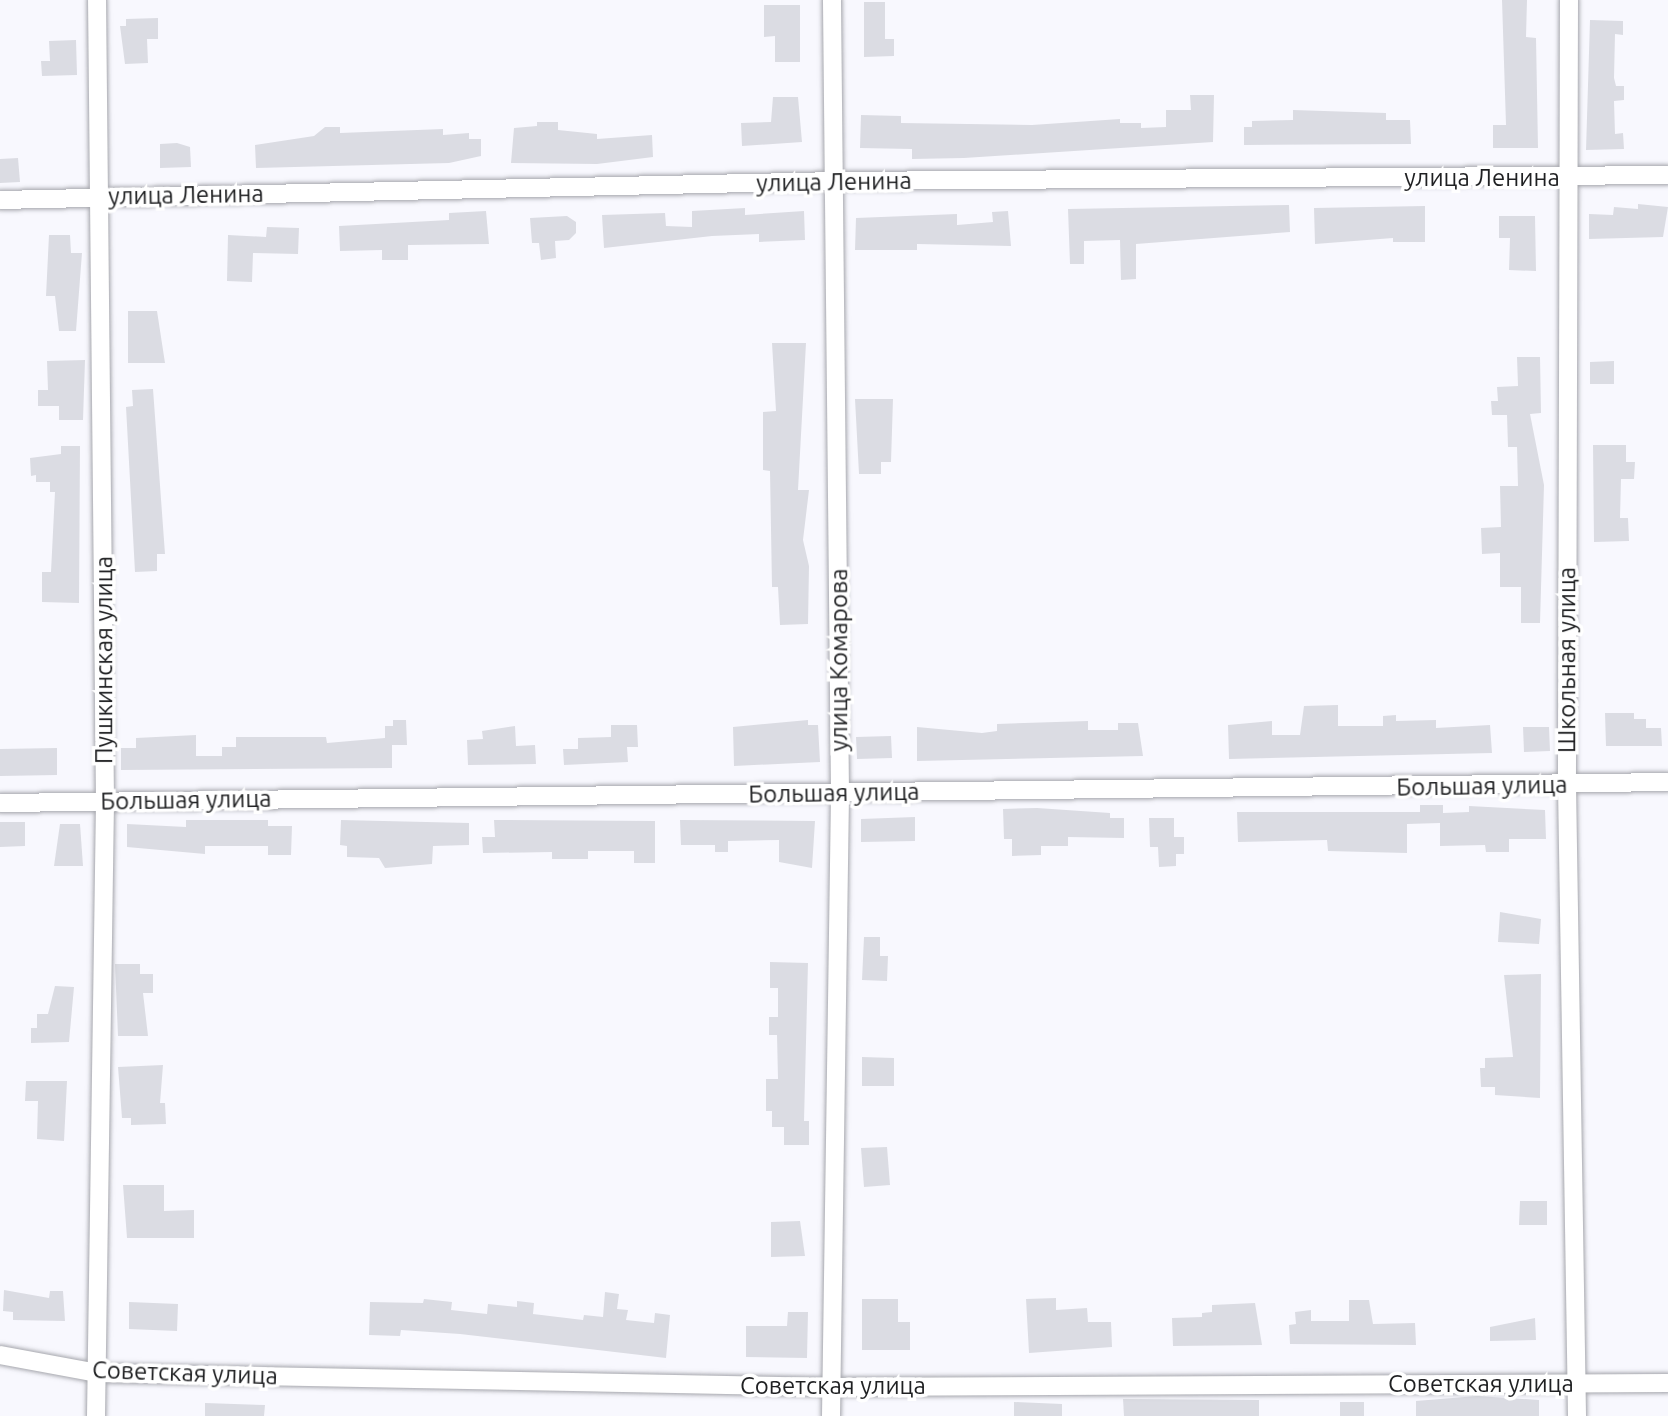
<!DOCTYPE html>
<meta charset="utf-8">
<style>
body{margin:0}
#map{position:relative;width:1668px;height:1416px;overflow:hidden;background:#f8f8fe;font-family:Ubuntu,sans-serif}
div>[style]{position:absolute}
.building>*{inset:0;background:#dbdce3}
.roads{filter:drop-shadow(0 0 2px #a6a7ad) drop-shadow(0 0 2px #a6a7ad)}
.minor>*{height:18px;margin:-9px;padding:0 9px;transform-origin:9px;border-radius:9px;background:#fff}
span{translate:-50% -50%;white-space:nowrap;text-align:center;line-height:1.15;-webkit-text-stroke:7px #fff;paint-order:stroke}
.street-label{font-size:24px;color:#1f2022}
</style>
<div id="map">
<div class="building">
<i style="clip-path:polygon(1502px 0,1527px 0,1526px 37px,1536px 38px,1538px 148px,1493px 148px,1493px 125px,1506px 125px)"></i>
<i style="clip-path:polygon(864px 2px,885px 2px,885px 39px,894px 39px,894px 56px,864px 57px)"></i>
<i style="clip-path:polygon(764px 5px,800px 5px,800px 62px,775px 62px,775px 36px,764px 37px)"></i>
<i style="clip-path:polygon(158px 18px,158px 39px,147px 39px,148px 63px,125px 64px,120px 26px,126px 26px,126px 19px)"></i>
<i style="clip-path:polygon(1590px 20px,1623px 21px,1623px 35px,1615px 34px,1614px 78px,1616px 86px,1624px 86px,1624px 100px,1614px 101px,1615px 134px,1623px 133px,1624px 149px,1586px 150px)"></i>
<i style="clip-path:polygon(76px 40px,77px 75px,42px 76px,41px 61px,50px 61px,49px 41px)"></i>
<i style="clip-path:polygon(1190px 95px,1214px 95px,1213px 142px,964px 158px,912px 159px,912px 149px,860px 148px,861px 115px,901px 116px,901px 123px,1032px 125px,1120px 119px,1120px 123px,1141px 123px,1141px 128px,1166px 127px,1166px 110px,1191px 110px)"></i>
<i style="clip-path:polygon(773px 97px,798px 97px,802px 142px,742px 146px,741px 123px,771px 122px)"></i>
<i style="clip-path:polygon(1293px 110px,1386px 113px,1386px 120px,1410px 120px,1411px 144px,1244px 145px,1244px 127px,1252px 127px,1252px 121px,1293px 120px)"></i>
<i style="clip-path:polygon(537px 122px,558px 122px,558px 130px,597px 134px,597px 139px,652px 135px,653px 157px,597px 164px,511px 163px,514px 128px,537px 126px)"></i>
<i style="clip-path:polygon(325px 127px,340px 127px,340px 133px,443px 129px,443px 135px,469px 133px,469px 139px,481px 139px,481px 156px,449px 163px,256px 168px,255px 145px,314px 136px)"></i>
<i style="clip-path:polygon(177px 143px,190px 147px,191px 167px,160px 168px,160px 144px)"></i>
<i style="clip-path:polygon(18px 158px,20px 182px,0 183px,0 159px)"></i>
<i style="clip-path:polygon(1638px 204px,1668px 207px,1663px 237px,1589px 239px,1589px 214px,1613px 215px,1614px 207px,1638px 209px)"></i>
<i style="clip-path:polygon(1289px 205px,1290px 232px,1136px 244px,1136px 279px,1121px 280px,1120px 240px,1084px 241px,1084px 264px,1070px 264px,1068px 209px)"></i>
<i style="clip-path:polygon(1425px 206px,1425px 242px,1393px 242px,1393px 238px,1315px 244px,1314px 208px)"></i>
<i style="clip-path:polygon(745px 208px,745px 215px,804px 211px,805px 240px,759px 242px,759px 234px,712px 236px,604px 248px,602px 215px,665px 213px,666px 226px,692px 227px,692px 211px)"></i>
<i style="clip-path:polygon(486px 211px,489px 244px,408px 245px,408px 260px,382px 260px,382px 250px,340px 251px,339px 226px,449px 220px,449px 213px)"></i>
<i style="clip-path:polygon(1008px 211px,1011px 246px,917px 244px,917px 250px,855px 250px,856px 218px,957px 214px,957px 225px,993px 222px,992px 212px)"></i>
<i style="clip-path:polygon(567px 216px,576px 222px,576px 233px,569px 240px,555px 241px,556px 258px,541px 260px,539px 243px,532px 243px,530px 218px)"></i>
<i style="clip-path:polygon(1499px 216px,1535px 216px,1536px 271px,1509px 270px,1510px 238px,1499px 238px)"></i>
<i style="clip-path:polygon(267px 227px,299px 228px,298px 254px,253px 253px,252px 282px,227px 281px,228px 235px,266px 237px)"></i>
<i style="clip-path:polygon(49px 235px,70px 235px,71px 253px,82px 253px,76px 331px,59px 331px,55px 296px,46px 296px)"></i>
<i style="clip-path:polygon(128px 311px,157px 311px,165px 363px,128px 363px)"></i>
<i style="clip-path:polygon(772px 343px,806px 343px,798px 490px,809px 490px,803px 540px,809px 566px,808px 624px,780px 625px,778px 587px,772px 587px,770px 471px,763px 470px,763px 412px,776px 411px)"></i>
<i style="clip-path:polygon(1517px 357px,1540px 357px,1541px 413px,1530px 414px,1544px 485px,1540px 623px,1521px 623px,1521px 587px,1500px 587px,1500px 553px,1482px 554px,1481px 528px,1501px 527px,1500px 486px,1518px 486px,1517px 447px,1508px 447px,1507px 415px,1492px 415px,1491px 401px,1498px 401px,1497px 387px,1518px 386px)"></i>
<i style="clip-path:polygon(85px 360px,83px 420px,59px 420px,59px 406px,38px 406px,38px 390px,48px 390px,47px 361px)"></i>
<i style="clip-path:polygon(1614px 361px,1614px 384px,1590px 384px,1590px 362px)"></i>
<i style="clip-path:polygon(153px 389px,165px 554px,157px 554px,157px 571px,135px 572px,126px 407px,133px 406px,132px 390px)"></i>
<i style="clip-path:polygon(855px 399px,893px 399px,891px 462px,881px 462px,881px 474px,859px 474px)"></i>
<i style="clip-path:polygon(1593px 445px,1626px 445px,1626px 462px,1635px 462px,1634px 479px,1621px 479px,1620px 518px,1628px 518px,1629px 541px,1594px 542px)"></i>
<i style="clip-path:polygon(61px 446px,80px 446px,79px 603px,42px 602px,42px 572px,51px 572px,55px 492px,50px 492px,50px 482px,36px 482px,36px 475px,31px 476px,30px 458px,61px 454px)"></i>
<i style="clip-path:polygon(1338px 705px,1338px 726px,1383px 726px,1383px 716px,1396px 715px,1396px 721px,1436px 720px,1436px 728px,1490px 725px,1492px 753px,1229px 759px,1228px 725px,1272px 721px,1272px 735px,1300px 735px,1304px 706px)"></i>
<i style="clip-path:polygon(1605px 713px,1634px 713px,1634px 719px,1646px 719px,1646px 728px,1661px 728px,1662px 746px,1606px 746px)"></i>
<i style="clip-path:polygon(393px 720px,406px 720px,407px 745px,392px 745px,392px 768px,121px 770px,121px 748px,136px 748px,136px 738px,196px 735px,196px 756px,222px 756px,222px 747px,236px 747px,236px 737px,326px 737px,327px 743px,385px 738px,385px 726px,393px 726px)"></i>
<i style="clip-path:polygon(808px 720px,808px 725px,818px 725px,820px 762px,734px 766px,733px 727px)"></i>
<i style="clip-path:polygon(1088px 721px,1088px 730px,1118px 730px,1118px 723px,1138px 723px,1143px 756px,917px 761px,917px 727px,982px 733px,997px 731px,997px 724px)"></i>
<i style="clip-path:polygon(611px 725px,637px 725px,638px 747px,627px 747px,628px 762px,564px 765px,563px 749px,578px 749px,578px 738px,611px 737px)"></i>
<i style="clip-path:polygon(515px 726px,516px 746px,535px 745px,536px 764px,468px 765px,467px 740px,483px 739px,482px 731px)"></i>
<i style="clip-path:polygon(1523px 727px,1549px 727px,1550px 751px,1524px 752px)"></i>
<i style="clip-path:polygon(891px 736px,892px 758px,857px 759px,856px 737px)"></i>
<i style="clip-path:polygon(57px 748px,57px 775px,0 776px,0 749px)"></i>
<i style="clip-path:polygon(1420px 805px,1443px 805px,1443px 813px,1469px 812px,1469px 806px,1545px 810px,1546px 839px,1509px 839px,1509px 852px,1486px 852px,1485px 845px,1440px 846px,1440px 823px,1407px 824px,1407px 853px,1328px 851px,1327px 840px,1238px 842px,1237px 812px,1420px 812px)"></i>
<i style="clip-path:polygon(1037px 808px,1110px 813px,1110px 818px,1124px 818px,1124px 838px,1068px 837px,1068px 846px,1041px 846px,1041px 855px,1012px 856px,1012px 839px,1004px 839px,1003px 809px)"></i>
<i style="clip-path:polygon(915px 817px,915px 841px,861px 842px,861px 819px)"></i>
<i style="clip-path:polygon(1149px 818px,1174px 818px,1174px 837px,1184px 837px,1184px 854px,1176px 854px,1176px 866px,1159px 867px,1158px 847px,1150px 847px)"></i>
<i style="clip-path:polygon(186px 820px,268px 820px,268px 826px,292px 826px,291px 855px,268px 855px,268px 846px,205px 846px,205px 854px,127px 847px,127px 824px,186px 827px)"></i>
<i style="clip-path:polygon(341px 820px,469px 823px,469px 845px,433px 846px,432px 864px,385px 868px,379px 858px,347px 857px,347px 846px,340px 845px)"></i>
<i style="clip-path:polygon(494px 820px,655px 821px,655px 863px,634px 863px,634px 851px,588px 851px,588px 859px,552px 859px,552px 852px,483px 853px,482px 837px,495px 837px)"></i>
<i style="clip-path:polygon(680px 820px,815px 821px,812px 868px,779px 862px,779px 840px,728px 841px,728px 852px,715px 852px,715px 845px,681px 845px)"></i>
<i style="clip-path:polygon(0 822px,25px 822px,25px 846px,0 847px)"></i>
<i style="clip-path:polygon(60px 824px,80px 824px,83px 866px,54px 866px)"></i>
<i style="clip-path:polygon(1500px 912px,1541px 919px,1539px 944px,1498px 942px)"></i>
<i style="clip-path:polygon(864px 937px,880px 937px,880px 956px,888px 956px,887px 981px,862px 980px)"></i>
<i style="clip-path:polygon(770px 962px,808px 963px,804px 1121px,809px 1121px,809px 1145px,784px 1145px,784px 1127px,772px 1127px,772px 1111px,766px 1111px,766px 1079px,778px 1079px,777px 1035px,769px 1035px,769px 1017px,778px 1017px,778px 988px,770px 988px)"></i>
<i style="clip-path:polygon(115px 964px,140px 964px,140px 974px,153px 974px,153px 993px,143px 993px,148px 1036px,118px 1036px)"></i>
<i style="clip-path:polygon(1541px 974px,1540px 1098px,1495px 1095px,1495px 1087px,1481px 1087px,1480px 1068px,1485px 1068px,1485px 1058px,1513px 1057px,1504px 975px)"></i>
<i style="clip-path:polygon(55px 986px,74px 987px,69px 1042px,31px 1043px,31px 1028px,37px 1028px,37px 1014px,48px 1014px)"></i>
<i style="clip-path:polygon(862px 1057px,894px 1058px,894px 1086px,862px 1086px)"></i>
<i style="clip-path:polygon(163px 1065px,160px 1103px,165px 1103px,166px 1124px,131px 1125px,131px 1118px,122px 1118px,118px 1067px)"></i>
<i style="clip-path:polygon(26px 1081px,67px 1081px,64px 1141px,37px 1139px,38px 1101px,25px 1101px)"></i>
<i style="clip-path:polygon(887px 1147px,890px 1185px,864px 1187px,861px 1148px)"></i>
<i style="clip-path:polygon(123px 1185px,164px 1185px,164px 1211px,194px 1210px,194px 1238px,127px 1238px)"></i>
<i style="clip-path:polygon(1520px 1201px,1547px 1201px,1547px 1225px,1519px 1225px)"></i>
<i style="clip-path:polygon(800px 1221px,805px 1256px,771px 1257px,771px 1222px)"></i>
<i style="clip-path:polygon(4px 1290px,49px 1298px,50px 1291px,63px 1291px,65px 1321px,13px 1320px,13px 1312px,3px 1311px)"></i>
<i style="clip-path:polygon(605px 1292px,619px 1294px,617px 1309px,628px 1310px,626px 1320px,654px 1323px,655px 1313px,670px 1315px,666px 1358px,460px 1334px,401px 1330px,400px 1336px,369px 1335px,370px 1302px,423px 1303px,424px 1299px,452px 1302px,451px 1310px,487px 1314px,488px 1304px,517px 1307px,517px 1301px,534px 1303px,533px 1314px,583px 1320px,584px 1315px,603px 1317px)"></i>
<i style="clip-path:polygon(1056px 1298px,1056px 1310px,1087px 1308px,1088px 1322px,1111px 1322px,1112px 1347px,1029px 1353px,1026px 1299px)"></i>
<i style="clip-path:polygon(862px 1299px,898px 1299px,898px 1322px,910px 1322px,910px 1350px,862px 1350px)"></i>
<i style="clip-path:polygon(1349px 1300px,1369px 1300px,1373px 1324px,1415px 1323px,1416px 1345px,1290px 1344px,1289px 1325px,1296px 1324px,1295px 1312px,1311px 1310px,1311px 1321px,1349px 1321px)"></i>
<i style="clip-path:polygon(129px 1302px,178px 1304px,177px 1331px,129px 1329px)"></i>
<i style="clip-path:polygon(1255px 1303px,1262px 1345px,1173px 1346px,1172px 1318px,1202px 1317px,1202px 1313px,1212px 1312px,1212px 1305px)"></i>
<i style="clip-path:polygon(788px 1312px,808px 1312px,807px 1358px,746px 1357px,746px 1326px,787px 1326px)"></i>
<i style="clip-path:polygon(1535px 1318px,1536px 1340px,1490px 1341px,1490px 1327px)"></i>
<i style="clip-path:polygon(1477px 1396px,1539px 1400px,1539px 1416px,1416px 1416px,1416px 1401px)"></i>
<i style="clip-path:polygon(1123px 1399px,1259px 1400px,1259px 1416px,1124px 1416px)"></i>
<i style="clip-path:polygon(1014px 1402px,1062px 1404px,1062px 1416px,1014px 1416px)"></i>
<i style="clip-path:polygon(1340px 1402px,1364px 1402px,1364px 1416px,1340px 1416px)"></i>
<i style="clip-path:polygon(205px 1403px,265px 1405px,264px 1416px,205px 1416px)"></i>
</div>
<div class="roads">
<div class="minor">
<i style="left:1569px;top:0;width:785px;rotate:90.15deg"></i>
<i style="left:1567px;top:785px;width:631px;rotate:89.09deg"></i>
<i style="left:0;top:200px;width:837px;rotate:-1.3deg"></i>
<i style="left:837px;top:181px;width:831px;rotate:-0.41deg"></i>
<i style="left:0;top:803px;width:1668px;rotate:-0.72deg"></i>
<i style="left:0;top:1355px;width:99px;rotate:10.5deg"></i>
<i style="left:97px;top:1373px;width:734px;rotate:1.09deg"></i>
<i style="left:831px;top:1387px;width:837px;rotate:-0.27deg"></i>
<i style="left:96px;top:1416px;width:615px;rotate:-89.16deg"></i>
<i style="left:105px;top:801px;width:801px;rotate:-90.57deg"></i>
<i style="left:831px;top:1416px;width:623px;rotate:-89.17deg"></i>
<i style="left:840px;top:793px;width:793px;rotate:-90.58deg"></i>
</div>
</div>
<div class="street-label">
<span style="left:1482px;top:178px">улица Ленина</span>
<span style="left:834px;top:182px;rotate:-1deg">улица Ленина</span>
<span style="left:186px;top:195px;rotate:-1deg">улица Ленина</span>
<span style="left:104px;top:660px;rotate:-90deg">Пушкинская улица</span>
<span style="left:839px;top:660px;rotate:-90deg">улица Комарова</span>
<span style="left:1567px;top:660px;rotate:-90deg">Школьная улица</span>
<span style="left:1482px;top:786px;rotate:-1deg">Большая улица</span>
<span style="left:834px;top:793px;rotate:-1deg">Большая улица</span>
<span style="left:186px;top:800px;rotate:-1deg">Большая улица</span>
<span style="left:185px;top:1373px;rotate:2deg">Советская улица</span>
<span style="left:1481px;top:1384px">Советская улица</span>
<span style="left:833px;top:1386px">Советская улица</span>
</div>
</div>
